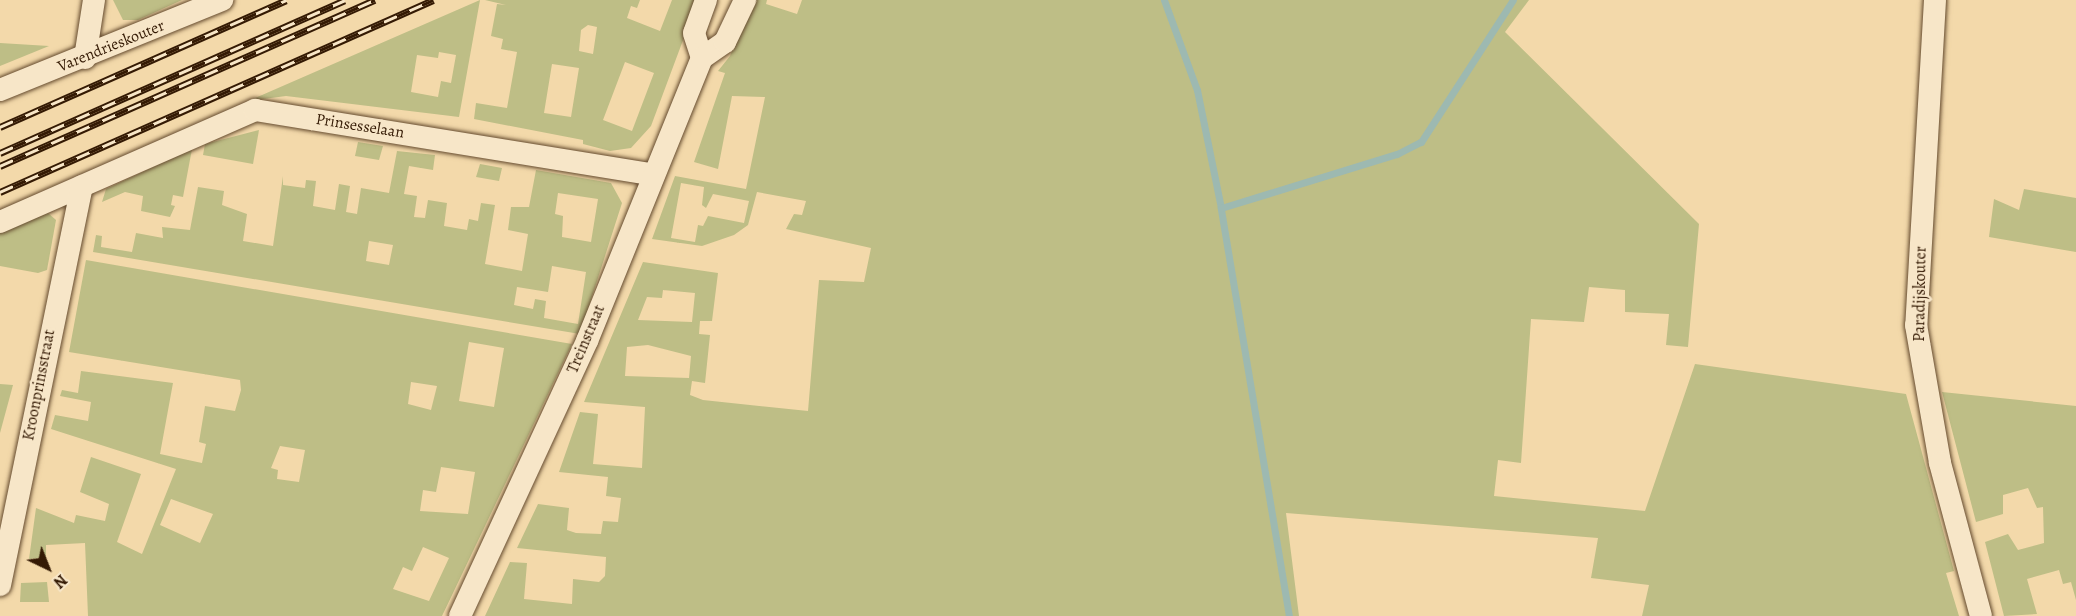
<!DOCTYPE html>
<style>
body{margin:0}
#map{position:relative;width:2076px;height:616px;overflow:hidden;background:#f3d9aa;font-family:Alegreya,serif}
div>[style]{position:absolute}
.green>*{inset:0;background:#bebe86}
.stream>*{height:7px;margin:-3.5px;padding:0 3.5px;transform-origin:3.5px;border-radius:3.5px;background:#9db9b1}
.roads{filter:drop-shadow(0 0 2px #644a2e) drop-shadow(0 0 2px #644a2e)}
.minor>*{height:22px;margin:-11px;padding:0 11px;transform-origin:11px;border-radius:11px;background:#f7e6c8}
.rail>*{height:7px;margin-top:-3.5px;transform-origin:0;background:repeating-linear-gradient(90deg,#f7e6c8 0 14px,#341a04 0 28px);box-sizing:border-box;border-block:2px solid #341a04}
span{translate:-50% -50%;white-space:nowrap;text-align:center;line-height:1.15;-webkit-text-stroke:5px #f7e6c8;paint-order:stroke}
.street-label{font-size:16px;color:#341a04}
.north{position:absolute;left:18px;top:538px;width:60px;height:60px;-webkit-text-stroke:4px #f7e6c8;paint-order:stroke;rotate:137deg;font-size:16px;font-weight:700;line-height:24px;text-align:center;color:#341a04}
.north::after{content:'';display:block;margin:auto;width:21px;height:27px;background:#341a04;clip-path:polygon(50% 0,100% 100%,50% 72%,0 100%)}
</style>
<div id="map">
<div class="green">
<i style="clip-path:polygon(113px 0,182px 0,138px 20px,123px 20px)"></i>
<i style="clip-path:polygon(evenodd,480px 0,459px 117px,286px 96px,248px 101px,480px 0,439px 52px,456px 55px,451px 83px,441px 81px,438px 97px,411px 92px,417px 55px,438px 58px,439px 52px)"></i>
<i style="clip-path:polygon(evenodd,485px 0,640px 0,637px 8px,631px 6px,627px 18px,660px 31px,672px 0,698px 0,651px 126px,631px 148px,610px 151px,583px 144px,583px 140px,474px 119px,476px 103px,507px 108px,517px 52px,501px 49px,503px 39px,491px 36px,497px 4px,506px 5px,485px 0,588px 25px,597px 27px,593px 54px,579px 51px,581px 30px,588px 25px,485px 0,625px 62px,654px 73px,632px 131px,603px 120px,625px 62px,485px 0,552px 64px,579px 68px,571px 117px,544px 113px,552px 64px)"></i>
<i style="clip-path:polygon(evenodd,752px 0,767px 0,766px 4px,797px 14px,802px 0,1529px 0,1505px 32px,1699px 224px,1688px 347px,1666px 345px,1669px 314px,1625px 312px,1625px 290px,1589px 287px,1584px 322px,1531px 319px,1521px 463px,1498px 460px,1494px 496px,1645px 511px,1695px 364px,1906px 394px,1954px 571px,1946px 573px,1959px 616px,1642px 616px,1649px 585px,1591px 578px,1598px 538px,1286px 513px,1299px 616px,485px 616px,510px 562px,527px 563px,524px 599px,572px 604px,573px 579px,599px 582px,605px 576px,606px 557px,517px 548px,538px 504px,569px 508px,567px 530px,576px 533px,601px 534px,603px 521px,618px 522px,621px 498px,606px 496px,608px 477px,559px 472px,580px 412px,598px 414px,593px 464px,642px 468px,645px 407px,584px 402px,643px 262px,718px 273px,712px 321px,700px 321px,699px 334px,710px 335px,705px 383px,692px 381px,690px 395px,703px 400px,808px 411px,819px 280px,864px 282px,871px 248px,786px 229px,794px 214px,802px 215px,806px 201px,757px 192px,748px 225px,734px 235px,702px 246px,652px 239px,675px 176px,746px 189px,765px 97px,732px 96px,718px 169px,694px 162px,725px 73px,718px 71px,730px 56px,752px 0,681px 183px,704px 187px,702px 205px,706px 208px,713px 194px,749px 201px,744px 223px,708px 216px,703px 226px,698px 225px,695px 242px,671px 238px,681px 183px,752px 0,663px 290px,695px 293px,692px 322px,638px 320px,647px 297px,662px 298px,663px 290px,752px 0,648px 345px,691px 356px,689px 378px,625px 376px,627px 347px,648px 345px)"></i>
<i style="clip-path:polygon(0 43px,49px 46px,0 66px)"></i>
<i style="clip-path:polygon(259px 130px,253px 164px,203px 155px,205px 144px)"></i>
<i style="clip-path:polygon(358px 142px,383px 146px,379px 160px,355px 156px)"></i>
<i style="clip-path:polygon(192px 149px,183px 197px,173px 195px,171px 205px,175px 206px,170px 217px,141px 211px,143px 196px,125px 192px,102px 202px,106px 189px)"></i>
<i style="clip-path:polygon(evenodd,397px 151px,435px 155px,433px 170px,409px 166px,404px 194px,417px 196px,414px 217px,425px 218px,428px 200px,447px 203px,444px 226px,467px 230px,469px 219px,478px 221px,481px 203px,495px 205px,485px 264px,522px 271px,528px 234px,508px 230px,511px 207px,529px 207px,536px 170px,611px 183px,622px 203px,580px 334px,93px 252px,96px 235px,102px 236px,101px 247px,132px 252px,136px 233px,163px 238px,162px 227px,190px 230px,198px 187px,224px 191px,222px 205px,247px 214px,243px 241px,273px 246px,283px 176px,283px 185px,305px 188px,306px 180px,316px 181px,313px 206px,335px 210px,339px 184px,350px 186px,346px 212px,357px 214px,361px 188px,389px 193px,397px 151px,558px 193px,598px 199px,591px 242px,562px 237px,563px 216px,555px 214px,558px 193px,397px 151px,369px 241px,393px 245px,389px 265px,366px 261px,369px 241px,397px 151px,552px 266px,586px 272px,578px 324px,544px 318px,546px 301px,535px 299px,533px 309px,514px 305px,517px 287px,548px 292px,552px 266px)"></i>
<i style="clip-path:polygon(480px 164px,502px 168px,499px 181px,476px 177px)"></i>
<i style="clip-path:polygon(2024px 189px,2076px 198px,2076px 252px,1989px 237px,1994px 199px,2019px 210px)"></i>
<i style="clip-path:polygon(48px 213px,56px 220px,47px 270px,38px 273px,0 266px,0 232px)"></i>
<i style="clip-path:polygon(evenodd,86px 260px,572px 344px,442px 616px,88px 616px,85px 543px,46px 545px,46px 558px,29px 559px,36px 508px,74px 523px,76px 515px,105px 521px,109px 504px,80px 492px,91px 457px,141px 474px,117px 542px,142px 554px,176px 469px,51px 429px,55px 415px,88px 421px,91px 402px,60px 396px,62px 390px,78px 393px,81px 371px,173px 383px,160px 454px,202px 463px,206px 444px,199px 442px,205px 406px,235px 411px,241px 390px,240px 380px,69px 352px,86px 260px,469px 342px,504px 348px,494px 407px,459px 401px,469px 342px,86px 260px,411px 382px,437px 386px,431px 410px,408px 404px,411px 382px,86px 260px,280px 446px,305px 450px,299px 482px,277px 479px,278px 470px,271px 468px,280px 446px,86px 260px,441px 467px,475px 472px,468px 514px,420px 511px,423px 490px,436px 492px,441px 467px,86px 260px,171px 499px,213px 514px,200px 543px,160px 525px,171px 499px,86px 260px,423px 547px,449px 558px,429px 601px,393px 589px,403px 567px,412px 571px,423px 547px)"></i>
<i style="clip-path:polygon(0 384px,13px 385px,0 433px)"></i>
<i style="clip-path:polygon(1942px 392px,2076px 406px,2076px 600px,2071px 582px,2063px 584px,2059px 570px,2027px 579px,2037px 614px,2004px 616px,1985px 542px,2008px 534px,2018px 550px,2044px 543px,2043px 507px,2037px 508px,2028px 488px,2003px 495px,2003px 514px,1976px 522px)"></i>
<i style="clip-path:polygon(47px 582px,49px 602px,20px 602px,21px 583px)"></i>
</div>
<div class="stream">
<i style="left:1164px;top:0;width:96px;rotate:69.9deg"></i>
<i style="left:1197px;top:90px;width:120px;rotate:78.5deg"></i>
<i style="left:1289px;top:616px;width:414px;rotate:-99.5deg"></i>
<i style="left:1221px;top:208px;width:184px;rotate:-17.1deg"></i>
<i style="left:1397px;top:154px;width:27px;rotate:-27deg"></i>
<i style="left:1421px;top:142px;width:169px;rotate:-57.1deg"></i>
</div>
<div class="roads">
<div class="minor">
<i style="left:1935px;top:0;width:326px;rotate:93.3deg"></i>
<i style="left:1916px;top:325px;width:140px;rotate:80.1deg"></i>
<i style="left:1940px;top:463px;width:158px;rotate:75deg"></i>
<i style="left:85px;top:58px;width:59px;rotate:-81.2deg"></i>
<i style="left:702px;top:58px;width:26px;rotate:-108deg"></i>
<i style="left:694px;top:33px;width:35px;rotate:-70deg"></i>
<i style="left:0;top:90px;width:240px;rotate:-22.1deg"></i>
<i style="left:0;top:222px;width:279px;rotate:-23.7deg"></i>
<i style="left:255px;top:110px;width:402px;rotate:9.2deg"></i>
<i style="left:0;top:585px;width:407px;rotate:-78.4deg"></i>
<i style="left:460px;top:616px;width:303px;rotate:-65.2deg"></i>
<i style="left:587px;top:341px;width:305px;rotate:-67.9deg"></i>
<i style="left:702px;top:58px;width:28px;rotate:-35deg"></i>
<i style="left:725px;top:42px;width:47px;rotate:-64.5deg"></i>
</div>
</div>
<div class="rail">
<i style="left:0;top:127px;width:313px;rotate:-23.9deg"></i>
<i style="left:0;top:153px;width:377px;rotate:-23.9deg"></i>
<i style="left:0;top:166px;width:410px;rotate:-23.9deg"></i>
<i style="left:0;top:192px;width:474px;rotate:-23.9deg"></i>
</div>
<div class="street-label">
<span style="left:111px;top:46px;rotate:-22deg">Varendrieskouter</span>
<span style="left:360px;top:126px;rotate:9deg">Prinsesselaan</span>
<span style="left:1920px;top:294px;rotate:-89deg">Paradijskouter</span>
<span style="left:586px;top:339px;rotate:-67deg">Treinstraat</span>
<span style="left:39px;top:385px;rotate:-79deg">Kroonprinsstraat</span>
</div>
<div class="north">N</div>
</div>
